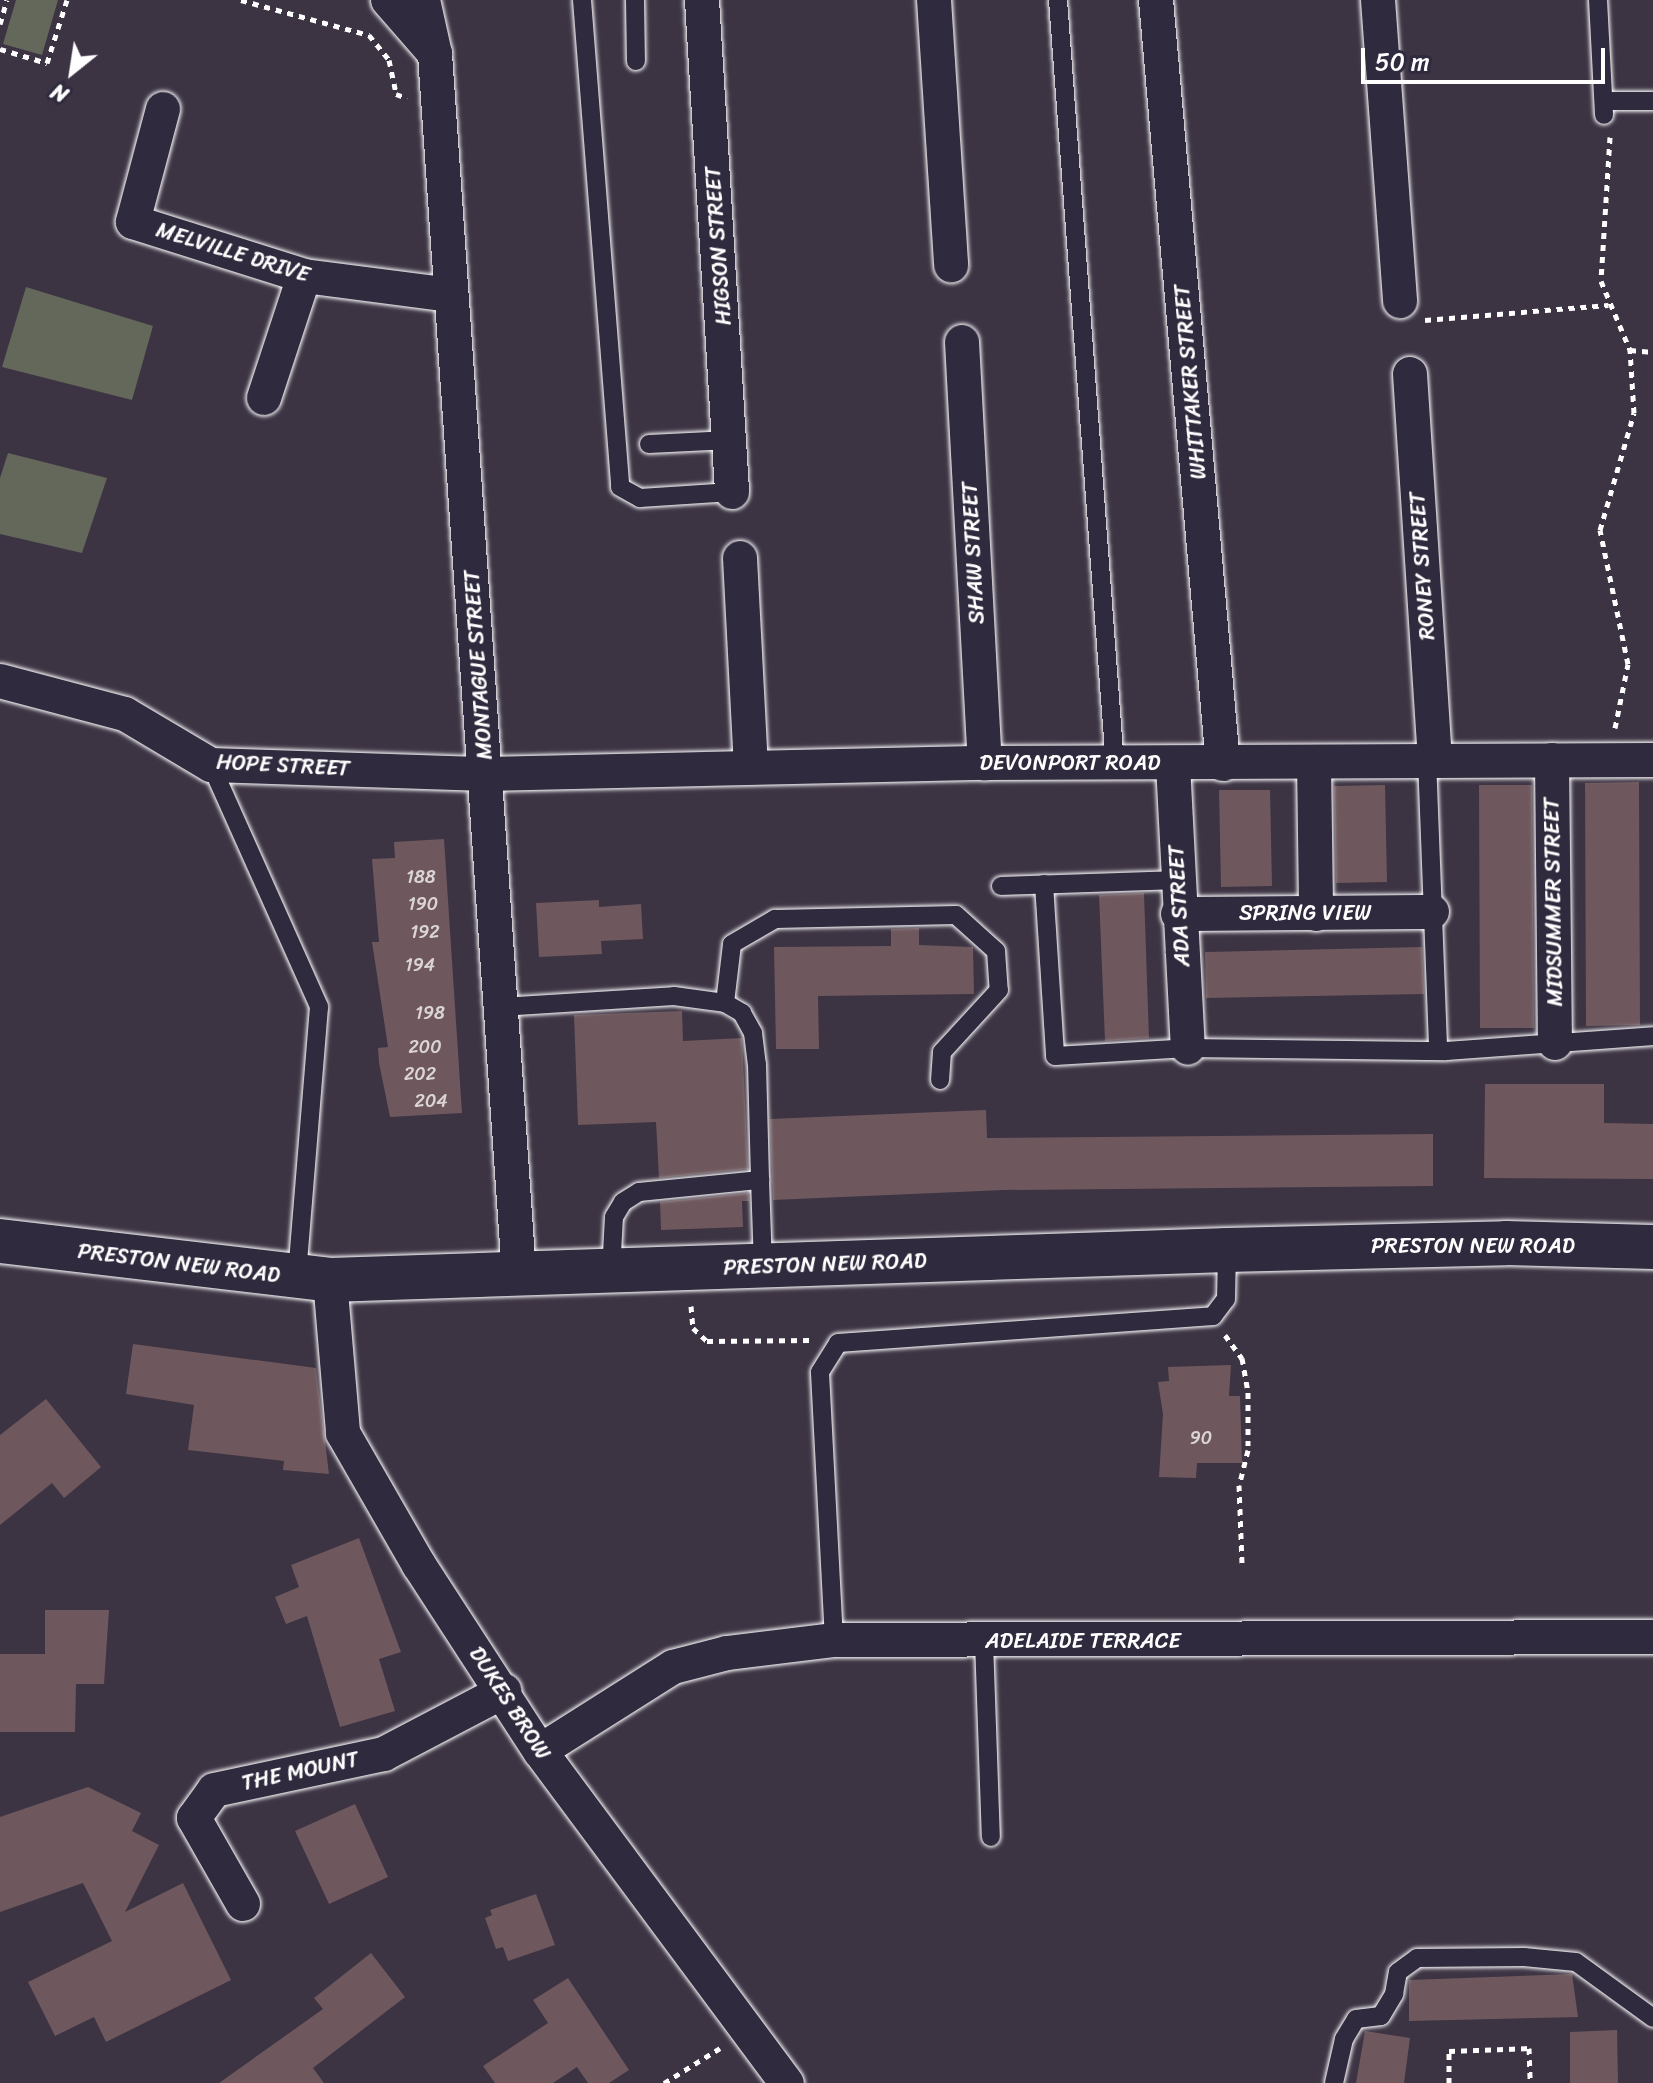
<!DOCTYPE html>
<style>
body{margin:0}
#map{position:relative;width:1653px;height:2083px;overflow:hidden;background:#3c3343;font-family:Sriracha,sans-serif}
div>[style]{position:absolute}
.green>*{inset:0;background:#63685a}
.building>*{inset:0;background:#6e585d}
.path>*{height:5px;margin-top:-2.5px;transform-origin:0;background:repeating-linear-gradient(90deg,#fff 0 6px,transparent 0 12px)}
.roads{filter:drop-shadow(0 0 2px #fff) drop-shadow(0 0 2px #fff)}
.lane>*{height:18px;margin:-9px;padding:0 9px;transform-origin:9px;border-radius:9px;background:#2f2a3d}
.street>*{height:34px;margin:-17px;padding:0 17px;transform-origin:17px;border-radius:17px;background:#2f2a3d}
.highway>*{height:44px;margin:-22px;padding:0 22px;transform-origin:22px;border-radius:22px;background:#2f2a3d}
span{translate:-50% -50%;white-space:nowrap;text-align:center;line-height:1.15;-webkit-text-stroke:7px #2f2a3d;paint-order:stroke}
.number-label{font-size:18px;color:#dbd5d6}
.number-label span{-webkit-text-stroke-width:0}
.street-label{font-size:22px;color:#fff}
.north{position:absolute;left:32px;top:32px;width:80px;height:80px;-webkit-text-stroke:6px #2f2a3d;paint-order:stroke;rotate:210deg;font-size:22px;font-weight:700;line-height:32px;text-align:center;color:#fff}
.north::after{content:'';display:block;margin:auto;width:28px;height:36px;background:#fff;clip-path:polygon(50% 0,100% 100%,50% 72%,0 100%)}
.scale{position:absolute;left:1361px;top:48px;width:244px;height:36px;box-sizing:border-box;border:4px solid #fff;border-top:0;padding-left:10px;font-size:24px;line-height:28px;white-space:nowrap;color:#fff;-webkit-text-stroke:6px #2f2a3d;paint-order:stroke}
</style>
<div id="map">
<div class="green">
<i style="clip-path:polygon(16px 0,58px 0,42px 55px,3px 44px)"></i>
<i style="clip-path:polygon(26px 287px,153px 326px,132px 400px,2px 367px)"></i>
<i style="clip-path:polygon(8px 453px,107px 478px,82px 553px,0 534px,0 478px)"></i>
</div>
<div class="building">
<i style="clip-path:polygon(1639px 782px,1640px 1025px,1586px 1026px,1585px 783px)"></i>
<i style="clip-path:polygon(1385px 785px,1387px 882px,1336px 883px,1334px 786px)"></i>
<i style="clip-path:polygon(1479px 785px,1532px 785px,1534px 1028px,1480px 1028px)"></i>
<i style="clip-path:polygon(1219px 790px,1270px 790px,1272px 886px,1221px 887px)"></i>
<i style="clip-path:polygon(444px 839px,462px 1113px,390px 1117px,379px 1063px,378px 1048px,388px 1047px,372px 942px,379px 942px,372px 859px,395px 858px,394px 842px)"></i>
<i style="clip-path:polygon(1144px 893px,1149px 1038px,1105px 1041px,1099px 895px)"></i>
<i style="clip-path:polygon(599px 900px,599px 907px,641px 904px,643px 939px,601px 941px,602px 954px,539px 957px,536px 903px)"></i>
<i style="clip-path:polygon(919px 928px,919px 945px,973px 947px,974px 994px,818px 996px,819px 1049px,776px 1049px,774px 947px,891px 946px,891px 929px)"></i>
<i style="clip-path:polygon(1422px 947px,1424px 994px,1206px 998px,1205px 952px)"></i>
<i style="clip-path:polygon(682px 1011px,683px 1041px,742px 1038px,748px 1169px,659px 1178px,656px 1122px,578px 1125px,574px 1015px)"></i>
<i style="clip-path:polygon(1485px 1084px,1604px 1084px,1604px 1123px,1653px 1124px,1653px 1179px,1484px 1178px)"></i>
<i style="clip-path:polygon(986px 1110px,987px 1138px,1433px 1134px,1433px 1186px,1004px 1190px,773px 1200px,770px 1119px)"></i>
<i style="clip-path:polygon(748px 1193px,749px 1201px,742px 1201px,743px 1227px,661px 1230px,660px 1202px)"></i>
<i style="clip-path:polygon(133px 1344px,316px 1368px,329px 1474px,283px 1470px,284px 1461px,188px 1450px,194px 1405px,126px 1394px)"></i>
<i style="clip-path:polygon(1231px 1365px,1229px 1396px,1240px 1396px,1242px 1463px,1197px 1463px,1196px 1478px,1159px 1477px,1163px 1414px,1158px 1382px,1169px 1381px,1168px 1367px)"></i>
<i style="clip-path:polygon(46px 1399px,101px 1467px,64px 1498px,52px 1483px,0 1525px,0 1435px)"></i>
<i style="clip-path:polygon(359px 1538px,401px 1652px,379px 1659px,395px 1711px,340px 1727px,307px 1616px,286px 1624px,275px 1597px,299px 1587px,291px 1565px)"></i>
<i style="clip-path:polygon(45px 1610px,109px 1610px,104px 1684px,76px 1684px,75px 1732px,0 1732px,0 1654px,45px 1654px)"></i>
<i style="clip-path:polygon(88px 1787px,141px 1813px,132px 1831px,159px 1845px,125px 1912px,183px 1883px,231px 1980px,106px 2042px,94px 2017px,55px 2036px,28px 1982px,112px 1941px,83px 1883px,0 1912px,0 1817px)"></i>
<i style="clip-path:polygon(355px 1804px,388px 1877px,329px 1904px,295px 1831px)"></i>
<i style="clip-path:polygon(536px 1894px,555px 1945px,508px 1961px,503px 1947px,496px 1949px,485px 1918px,492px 1915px,490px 1910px)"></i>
<i style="clip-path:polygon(371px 1953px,405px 1997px,313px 2068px,324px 2083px,219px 2083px,323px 2009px,314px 1998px)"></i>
<i style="clip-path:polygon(1572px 1974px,1578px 2017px,1409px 2021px,1409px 1980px)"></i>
<i style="clip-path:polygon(568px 1978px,629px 2070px,609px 2083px,588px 2083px,577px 2067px,553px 2083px,495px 2083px,483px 2066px,548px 2023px,533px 2000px)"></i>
<i style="clip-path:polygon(1617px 2030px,1618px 2083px,1570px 2083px,1570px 2032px)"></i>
<i style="clip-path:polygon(1365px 2031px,1410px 2038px,1404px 2083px,1356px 2083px)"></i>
</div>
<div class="path">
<i style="left:241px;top:0;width:133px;rotate:15.3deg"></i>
<i style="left:369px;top:35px;width:32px;rotate:51deg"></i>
<i style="left:389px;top:60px;width:35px;rotate:78deg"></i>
<i style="left:396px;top:94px;width:12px;rotate:20deg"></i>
<i style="left:0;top:24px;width:25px;rotate:-74deg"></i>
<i style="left:0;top:49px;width:49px;rotate:16.6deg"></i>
<i style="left:47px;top:63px;width:66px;rotate:-72.4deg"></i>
<i style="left:1610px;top:137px;width:144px;rotate:93.6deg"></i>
<i style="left:1601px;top:281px;width:75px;rotate:67.2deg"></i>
<i style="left:1630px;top:350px;width:23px;rotate:5deg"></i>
<i style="left:1425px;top:320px;width:184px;rotate:-4.7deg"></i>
<i style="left:1615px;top:728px;width:65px;rotate:-78.5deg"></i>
<i style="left:1628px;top:664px;width:137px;rotate:-101.8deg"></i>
<i style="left:1600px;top:530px;width:122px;rotate:-73.8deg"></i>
<i style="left:1634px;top:413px;width:63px;rotate:-93.6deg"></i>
<i style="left:691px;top:1306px;width:22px;rotate:85deg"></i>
<i style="left:693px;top:1328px;width:19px;rotate:43deg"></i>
<i style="left:707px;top:1341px;width:104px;rotate:-0.6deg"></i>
<i style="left:1225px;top:1335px;width:29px;rotate:54deg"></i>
<i style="left:1242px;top:1358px;width:35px;rotate:80deg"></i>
<i style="left:1248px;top:1392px;width:58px;rotate:90deg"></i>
<i style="left:1248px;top:1450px;width:36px;rotate:104deg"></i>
<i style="left:1239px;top:1485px;width:78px;rotate:87.8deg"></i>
<i style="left:664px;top:2083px;width:66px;rotate:-32deg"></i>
<i style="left:1449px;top:2083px;width:32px;rotate:-90deg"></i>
<i style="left:1449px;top:2051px;width:80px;rotate:-2.1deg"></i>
<i style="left:1529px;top:2048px;width:35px;rotate:88deg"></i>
</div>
<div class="roads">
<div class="lane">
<i style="left:582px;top:0;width:488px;rotate:85.5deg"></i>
<i style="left:620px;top:487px;width:23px;rotate:29deg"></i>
<i style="left:640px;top:498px;width:92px;rotate:-3.7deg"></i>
<i style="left:635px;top:0;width:61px;rotate:89.1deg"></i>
<i style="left:1058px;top:0;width:767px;rotate:85.74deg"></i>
<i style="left:1598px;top:0;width:115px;rotate:87deg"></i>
<i style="left:1604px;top:101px;width:49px"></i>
<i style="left:649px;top:444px;width:81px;rotate:-2.8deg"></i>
<i style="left:1427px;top:759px;width:292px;rotate:87.8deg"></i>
<i style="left:211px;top:765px;width:265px;rotate:65.9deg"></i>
<i style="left:319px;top:1007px;width:271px;rotate:94.7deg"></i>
<i style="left:1044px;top:884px;width:172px;rotate:86.3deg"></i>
<i style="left:1055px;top:1056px;width:133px;rotate:-3.4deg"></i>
<i style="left:1188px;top:1048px;width:258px;rotate:0.7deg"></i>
<i style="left:1446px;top:1051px;width:208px;rotate:-4.1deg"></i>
<i style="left:1001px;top:886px;width:177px;rotate:-1.9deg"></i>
<i style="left:725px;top:1003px;width:59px;rotate:-83.2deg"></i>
<i style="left:732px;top:944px;width:50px;rotate:-30.2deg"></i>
<i style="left:775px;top:919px;width:181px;rotate:-1.3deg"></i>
<i style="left:956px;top:915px;width:54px;rotate:42deg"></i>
<i style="left:996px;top:951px;width:39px;rotate:86deg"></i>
<i style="left:999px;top:990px;width:84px;rotate:132.6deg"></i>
<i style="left:942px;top:1052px;width:28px;rotate:94deg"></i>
<i style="left:501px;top:1007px;width:173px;rotate:-3.6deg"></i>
<i style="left:674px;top:996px;width:51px;rotate:7.8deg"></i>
<i style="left:725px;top:1003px;width:20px;rotate:30deg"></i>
<i style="left:742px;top:1013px;width:23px;rotate:61deg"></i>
<i style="left:753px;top:1033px;width:31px;rotate:83deg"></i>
<i style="left:757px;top:1064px;width:116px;rotate:88.5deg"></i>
<i style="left:611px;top:1272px;width:55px;rotate:-86.9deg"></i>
<i style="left:614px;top:1217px;width:17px;rotate:-59deg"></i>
<i style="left:623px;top:1202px;width:19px;rotate:-32deg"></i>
<i style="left:639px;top:1192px;width:122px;rotate:-5.7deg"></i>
<i style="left:760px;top:1180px;width:86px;rotate:88deg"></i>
<i style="left:834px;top:1640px;width:268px;rotate:-93deg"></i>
<i style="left:820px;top:1372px;width:34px;rotate:-58deg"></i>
<i style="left:838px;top:1343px;width:376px;rotate:-4.1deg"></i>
<i style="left:1213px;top:1316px;width:21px;rotate:-53deg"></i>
<i style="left:1226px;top:1299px;width:49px;rotate:-88.8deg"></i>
<i style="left:984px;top:1641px;width:196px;rotate:88deg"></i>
<i style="left:1334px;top:2083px;width:45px;rotate:-77.2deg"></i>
<i style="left:1344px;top:2039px;width:23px;rotate:-59deg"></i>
<i style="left:1356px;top:2019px;width:25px;rotate:-7deg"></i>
<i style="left:1381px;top:2016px;width:26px;rotate:-59deg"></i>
<i style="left:1394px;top:1994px;width:22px;rotate:-80deg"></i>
<i style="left:1398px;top:1972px;width:24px;rotate:-36deg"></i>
<i style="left:1417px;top:1958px;width:107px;rotate:-0.5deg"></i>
<i style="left:1524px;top:1957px;width:52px;rotate:5.5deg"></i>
<i style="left:1576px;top:1962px;width:95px;rotate:36deg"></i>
</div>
<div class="street">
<i style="left:388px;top:0;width:72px;rotate:49deg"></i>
<i style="left:423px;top:0;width:55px;rotate:77.5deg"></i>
<i style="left:435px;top:54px;width:1224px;rotate:86.06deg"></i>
<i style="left:702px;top:0;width:493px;rotate:86.5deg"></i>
<i style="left:934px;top:0;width:266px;rotate:86.3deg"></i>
<i style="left:1156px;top:0;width:767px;rotate:84.99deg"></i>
<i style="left:1378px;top:0;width:302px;rotate:85.8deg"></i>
<i style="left:163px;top:109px;width:117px;rotate:104.9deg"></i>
<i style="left:133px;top:222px;width:179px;rotate:17.5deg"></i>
<i style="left:304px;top:276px;width:147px;rotate:7.4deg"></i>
<i style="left:962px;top:342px;width:422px;rotate:86.9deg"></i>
<i style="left:1410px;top:374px;width:386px;rotate:86.3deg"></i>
<i style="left:264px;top:398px;width:128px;rotate:-71.8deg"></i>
<i style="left:740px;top:558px;width:209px;rotate:87deg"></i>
<i style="left:0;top:681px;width:129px;rotate:14.8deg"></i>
<i style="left:125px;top:714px;width:100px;rotate:30.7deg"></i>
<i style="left:211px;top:765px;width:275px;rotate:1.9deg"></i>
<i style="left:486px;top:774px;width:499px;rotate:-1.3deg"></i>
<i style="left:985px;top:763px;width:668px;rotate:-0.26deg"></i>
<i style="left:1552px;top:760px;width:283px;rotate:89.4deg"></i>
<i style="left:1314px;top:762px;width:152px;rotate:89.2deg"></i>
<i style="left:1173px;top:764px;width:284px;rotate:87deg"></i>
<i style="left:1178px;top:914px;width:254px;rotate:-0.5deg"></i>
<i style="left:330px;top:1280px;width:154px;rotate:85.1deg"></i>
<i style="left:343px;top:1433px;width:152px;rotate:60.1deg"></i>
<i style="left:419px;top:1565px;width:222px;rotate:57deg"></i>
<i style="left:540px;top:1751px;width:414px;rotate:53.4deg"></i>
<i style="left:540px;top:1751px;width:157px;rotate:-32.3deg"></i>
<i style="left:673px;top:1667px;width:56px;rotate:-14.5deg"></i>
<i style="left:727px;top:1653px;width:108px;rotate:-6.9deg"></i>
<i style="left:834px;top:1640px;width:819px;rotate:-0.21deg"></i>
<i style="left:243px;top:1904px;width:99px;rotate:-119.7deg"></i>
<i style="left:194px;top:1818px;width:34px;rotate:-54deg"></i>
<i style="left:214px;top:1790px;width:174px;rotate:-12deg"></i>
<i style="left:384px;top:1754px;width:136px;rotate:-27.7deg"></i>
</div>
<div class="highway">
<i style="left:0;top:1241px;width:332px;rotate:6.7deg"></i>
<i style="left:330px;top:1280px;width:898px;rotate:-1.92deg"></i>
<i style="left:1227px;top:1250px;width:279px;rotate:-1.4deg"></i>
<i style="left:1506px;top:1243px;width:147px;rotate:1.6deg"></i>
</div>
</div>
<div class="number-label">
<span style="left:421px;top:877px">188</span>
<span style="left:423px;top:904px">190</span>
<span style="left:425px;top:932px">192</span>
<span style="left:420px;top:965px">194</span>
<span style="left:430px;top:1013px">198</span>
<span style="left:425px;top:1047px">200</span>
<span style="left:420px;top:1074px">202</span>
<span style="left:431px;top:1101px">204</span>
<span style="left:1201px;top:1438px">90</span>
</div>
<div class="street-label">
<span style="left:718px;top:246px;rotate:-94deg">HIGSON STREET</span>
<span style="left:233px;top:252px;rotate:17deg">MELVILLE DRIVE</span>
<span style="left:1190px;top:382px;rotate:-95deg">WHITTAKER STREET</span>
<span style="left:973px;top:553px;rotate:-93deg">SHAW STREET</span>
<span style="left:1422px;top:566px;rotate:-94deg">RONEY STREET</span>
<span style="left:478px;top:665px;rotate:-94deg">MONTAGUE STREET</span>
<span style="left:1070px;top:763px">DEVONPORT ROAD</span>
<span style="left:283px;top:765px;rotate:3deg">HOPE STREET</span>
<span style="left:1553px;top:902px;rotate:-91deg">MIDSUMMER STREET</span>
<span style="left:1179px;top:906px;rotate:-93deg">ADA STREET</span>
<span style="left:1305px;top:913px">SPRING VIEW</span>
<span style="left:1473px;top:1246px">PRESTON NEW ROAD</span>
<span style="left:179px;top:1263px;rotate:7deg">PRESTON NEW ROAD</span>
<span style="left:825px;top:1264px;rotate:-2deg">PRESTON NEW ROAD</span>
<span style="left:1083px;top:1641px">ADELAIDE TERRACE</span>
<span style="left:510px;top:1703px;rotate:57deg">DUKES BROW</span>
<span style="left:300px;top:1771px;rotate:-12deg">THE MOUNT</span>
</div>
<div class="north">N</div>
<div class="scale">50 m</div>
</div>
